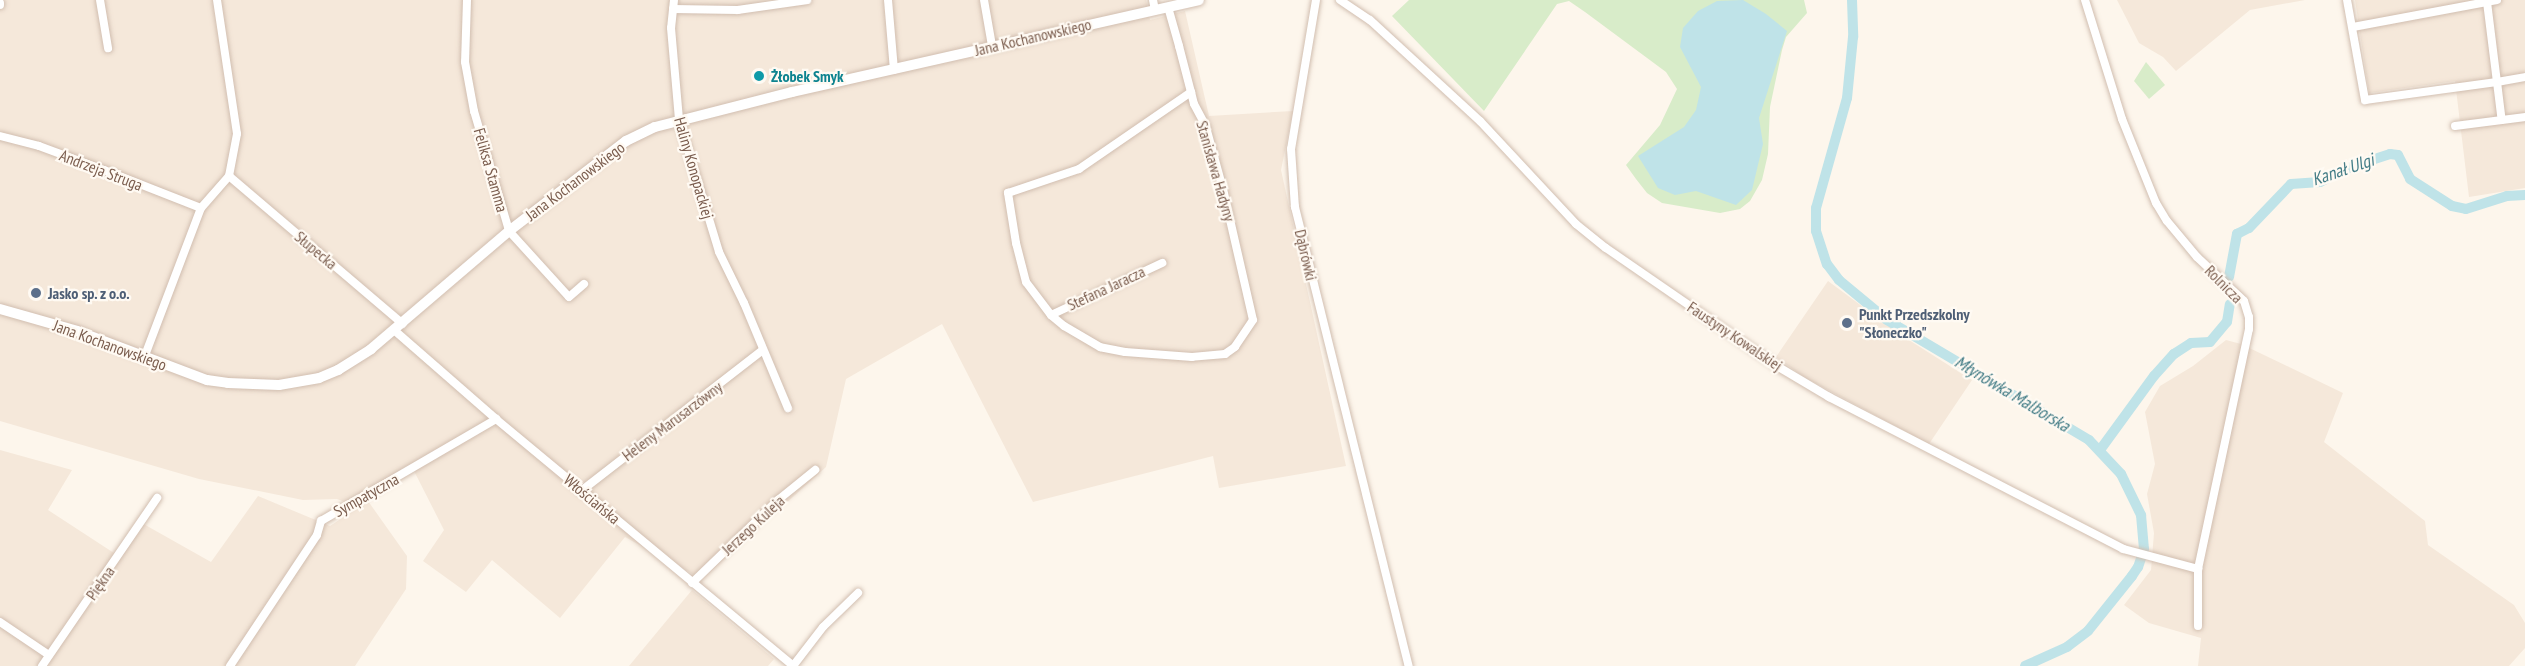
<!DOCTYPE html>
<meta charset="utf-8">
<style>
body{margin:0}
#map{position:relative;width:2525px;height:666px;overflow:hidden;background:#fdf6ec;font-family:"PT Sans Narrow",sans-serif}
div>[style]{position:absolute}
.residential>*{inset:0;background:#f5e8da}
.green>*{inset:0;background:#d8ecc9}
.water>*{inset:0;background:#bfe3e8}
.canal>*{height:10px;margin:-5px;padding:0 5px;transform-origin:5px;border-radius:5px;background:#bfe3e8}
.roads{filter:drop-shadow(0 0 2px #d1beb0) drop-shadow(0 0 2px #d1beb0)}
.minor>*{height:8px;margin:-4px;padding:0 4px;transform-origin:4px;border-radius:4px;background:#fff}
.tertiary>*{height:10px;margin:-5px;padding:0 5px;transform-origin:5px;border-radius:5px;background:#fff}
.dots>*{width:16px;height:16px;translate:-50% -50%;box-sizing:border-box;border:3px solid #fffaf3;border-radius:50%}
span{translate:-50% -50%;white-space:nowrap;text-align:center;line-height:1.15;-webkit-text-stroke:4.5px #fffaf3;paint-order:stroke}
.street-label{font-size:16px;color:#7a5c4d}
.culture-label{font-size:16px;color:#0d838f;font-weight:700}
.left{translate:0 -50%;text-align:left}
.service-label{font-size:16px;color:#4e5e75;font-weight:700}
.water-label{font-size:18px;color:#437c86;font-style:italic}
</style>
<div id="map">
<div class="residential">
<i style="clip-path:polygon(0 0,1146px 0,1150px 20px,1185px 11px,1209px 116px,1293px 111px,1281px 170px,1346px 466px,1219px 488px,1213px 456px,1033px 502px,942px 324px,846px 379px,826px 467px,702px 579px,625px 537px,560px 618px,492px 560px,466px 592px,423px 561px,444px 530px,413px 469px,350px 504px,337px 499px,303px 500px,199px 479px,0 421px)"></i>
<i style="clip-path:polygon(2117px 0,2305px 0,2250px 10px,2176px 71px,2163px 57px,2139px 43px)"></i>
<i style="clip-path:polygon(2355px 0,2525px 0,2525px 188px,2469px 197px,2455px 81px,2369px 93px)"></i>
<i style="clip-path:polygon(1828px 281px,1901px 335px,1972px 380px,1929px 444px,1804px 377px,1776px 357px)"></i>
<i style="clip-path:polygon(2226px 340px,2241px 344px,2343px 393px,2324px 442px,2425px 521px,2428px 545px,2514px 605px,2525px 623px,2525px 648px,2509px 666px,2198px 666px,2201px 638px,2149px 623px,2124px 605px,2151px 570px,2154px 533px,2147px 494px,2155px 464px,2145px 412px,2160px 386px,2193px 366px)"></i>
<i style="clip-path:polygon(0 450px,72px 470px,48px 510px,117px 555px,140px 522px,211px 562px,258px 496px,330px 526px,368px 501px,407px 556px,406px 589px,355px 666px,0 666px)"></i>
<i style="clip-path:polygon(692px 590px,774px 659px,768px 666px,629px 666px)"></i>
</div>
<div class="green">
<i style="clip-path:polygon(1409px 0,1804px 0,1807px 13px,1786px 37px,1782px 50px,1770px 107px,1768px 154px,1762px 180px,1750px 201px,1740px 209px,1720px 213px,1662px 203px,1647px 193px,1636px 179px,1626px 165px,1660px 125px,1677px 89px,1666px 72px,1585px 12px,1569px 1px,1557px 4px,1484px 111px,1392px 16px)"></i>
<i style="clip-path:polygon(2146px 62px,2165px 85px,2149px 99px,2134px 81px)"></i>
</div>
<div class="water">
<i style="clip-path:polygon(1743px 0,1766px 14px,1787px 31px,1759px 118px,1763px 144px,1752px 190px,1736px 205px,1696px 191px,1675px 195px,1658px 188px,1638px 156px,1684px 127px,1696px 110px,1701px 87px,1680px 47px,1683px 28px,1698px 11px,1717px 1px)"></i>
</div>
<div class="canal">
<i style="left:1852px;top:0;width:37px;rotate:88deg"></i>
<i style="left:1853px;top:37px;width:61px;rotate:95.6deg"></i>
<i style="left:1847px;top:98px;width:114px;rotate:105.7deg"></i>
<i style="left:1816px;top:208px;width:23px;rotate:90deg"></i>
<i style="left:1816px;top:231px;width:35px;rotate:72deg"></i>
<i style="left:1827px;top:264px;width:20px;rotate:53deg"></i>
<i style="left:1839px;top:280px;width:62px;rotate:39.8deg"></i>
<i style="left:1887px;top:320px;width:235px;rotate:30.7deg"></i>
<i style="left:2089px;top:440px;width:47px;rotate:46.7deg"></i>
<i style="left:2121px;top:474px;width:46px;rotate:64deg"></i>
<i style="left:2141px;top:515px;width:34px;rotate:85deg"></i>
<i style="left:2144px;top:549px;width:19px;rotate:108deg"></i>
<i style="left:2138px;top:567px;width:11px;rotate:124deg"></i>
<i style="left:2132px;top:576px;width:70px;rotate:128.7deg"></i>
<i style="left:2088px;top:631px;width:26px;rotate:143deg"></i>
<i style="left:2067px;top:647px;width:46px;rotate:155.7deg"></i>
<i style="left:2229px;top:277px;width:44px;rotate:-79.5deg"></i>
<i style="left:2237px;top:234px;width:13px;rotate:-27deg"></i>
<i style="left:2249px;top:228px;width:61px;rotate:-46.3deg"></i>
<i style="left:2291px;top:184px;width:29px;rotate:-4deg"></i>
<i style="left:2320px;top:182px;width:37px;rotate:-26deg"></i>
<i style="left:2353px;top:166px;width:39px;rotate:-18deg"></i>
<i style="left:2390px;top:154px;width:8px;rotate:7deg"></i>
<i style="left:2398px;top:155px;width:27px;rotate:63deg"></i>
<i style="left:2410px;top:179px;width:50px;rotate:32.7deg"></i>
<i style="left:2452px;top:206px;width:14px;rotate:12deg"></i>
<i style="left:2466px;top:209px;width:43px;rotate:-17.6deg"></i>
<i style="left:2507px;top:196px;width:18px;rotate:-3deg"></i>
<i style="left:2100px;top:450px;width:92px;rotate:-53.9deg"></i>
<i style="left:2154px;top:376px;width:30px;rotate:-48deg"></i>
<i style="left:2174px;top:354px;width:20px;rotate:-33deg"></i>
<i style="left:2191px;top:343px;width:19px;rotate:-3deg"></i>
<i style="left:2210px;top:342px;width:26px;rotate:-50deg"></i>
<i style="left:2227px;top:322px;width:18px;rotate:-81deg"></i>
</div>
<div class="roads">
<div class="minor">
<i style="left:100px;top:0;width:49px;rotate:80.5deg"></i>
<i style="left:217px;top:0;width:135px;rotate:81.5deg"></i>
<i style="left:237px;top:134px;width:43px;rotate:100.8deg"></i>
<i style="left:229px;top:176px;width:228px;rotate:40.4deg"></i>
<i style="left:467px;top:0;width:62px;rotate:91.8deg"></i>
<i style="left:465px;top:62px;width:50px;rotate:79.6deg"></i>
<i style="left:474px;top:111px;width:125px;rotate:73.7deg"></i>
<i style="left:509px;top:231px;width:89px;rotate:47.7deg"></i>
<i style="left:569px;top:297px;width:20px;rotate:-41deg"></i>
<i style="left:674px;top:0;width:28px;rotate:96deg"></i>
<i style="left:671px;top:28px;width:92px;rotate:85deg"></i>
<i style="left:679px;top:120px;width:138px;rotate:73.1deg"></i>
<i style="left:719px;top:252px;width:57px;rotate:63.9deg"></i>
<i style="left:744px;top:303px;width:114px;rotate:67.3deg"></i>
<i style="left:888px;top:0;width:70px;rotate:85.1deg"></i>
<i style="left:984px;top:0;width:47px;rotate:80.1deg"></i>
<i style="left:1153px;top:0;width:10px;rotate:79deg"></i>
<i style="left:1316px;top:0;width:151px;rotate:99.5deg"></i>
<i style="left:1291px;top:149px;width:58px;rotate:86.1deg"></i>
<i style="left:1295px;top:207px;width:473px;rotate:76.1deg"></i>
<i style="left:1340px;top:0;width:36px;rotate:34deg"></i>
<i style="left:1370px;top:20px;width:149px;rotate:42.6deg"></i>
<i style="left:1480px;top:121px;width:141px;rotate:47deg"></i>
<i style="left:1576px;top:224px;width:38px;rotate:39deg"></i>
<i style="left:1606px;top:248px;width:208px;rotate:34.6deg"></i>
<i style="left:1777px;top:366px;width:61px;rotate:30.8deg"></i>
<i style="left:1829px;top:397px;width:331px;rotate:27.3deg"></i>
<i style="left:2123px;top:549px;width:78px;rotate:14.9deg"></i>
<i style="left:2085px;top:0;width:125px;rotate:72.7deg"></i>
<i style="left:2122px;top:119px;width:91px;rotate:68deg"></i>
<i style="left:2156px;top:203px;width:21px;rotate:59deg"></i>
<i style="left:2167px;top:221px;width:47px;rotate:50.2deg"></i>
<i style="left:2197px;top:257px;width:64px;rotate:43.1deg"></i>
<i style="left:2244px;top:301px;width:17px;rotate:73deg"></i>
<i style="left:2249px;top:317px;width:12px;rotate:90deg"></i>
<i style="left:2249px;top:329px;width:245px;rotate:102deg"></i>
<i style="left:2198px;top:569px;width:57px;rotate:90deg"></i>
<i style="left:2347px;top:0;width:102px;rotate:79.8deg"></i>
<i style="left:2365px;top:100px;width:133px;rotate:-7.8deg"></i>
<i style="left:2497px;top:82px;width:38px;rotate:83deg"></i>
<i style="left:2497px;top:0;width:10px;rotate:169deg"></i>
<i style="left:2487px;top:2px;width:81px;rotate:82.9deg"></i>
<i style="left:2497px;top:82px;width:28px;rotate:-10deg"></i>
<i style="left:0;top:3px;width:2px;rotate:90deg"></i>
<i style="left:1168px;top:7px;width:41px;rotate:74.2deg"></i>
<i style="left:1179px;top:46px;width:48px;rotate:75.4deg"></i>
<i style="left:1191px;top:92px;width:12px;rotate:76deg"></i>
<i style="left:1194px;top:104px;width:26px;rotate:62deg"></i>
<i style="left:1206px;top:127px;width:64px;rotate:74.7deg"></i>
<i style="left:1223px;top:189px;width:134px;rotate:77.1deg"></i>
<i style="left:1253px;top:320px;width:32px;rotate:124deg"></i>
<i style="left:1235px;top:347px;width:12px;rotate:145deg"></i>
<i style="left:1225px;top:354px;width:33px;rotate:175deg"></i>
<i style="left:1192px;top:357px;width:67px;rotate:-175.7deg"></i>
<i style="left:1125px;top:352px;width:25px;rotate:-169deg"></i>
<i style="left:1100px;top:347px;width:42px;rotate:-149.7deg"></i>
<i style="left:1064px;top:326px;width:17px;rotate:-140deg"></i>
<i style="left:1051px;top:315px;width:41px;rotate:-127.1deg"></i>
<i style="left:1026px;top:282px;width:40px;rotate:-104.4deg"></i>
<i style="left:1016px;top:243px;width:51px;rotate:-99.1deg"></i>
<i style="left:1008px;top:193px;width:75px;rotate:-18.7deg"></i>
<i style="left:1079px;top:169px;width:136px;rotate:-34.5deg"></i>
<i style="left:673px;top:9px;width:65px;rotate:0.9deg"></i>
<i style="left:738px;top:10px;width:70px;rotate:-8.2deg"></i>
<i style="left:2353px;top:27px;width:136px;rotate:-10.6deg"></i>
<i style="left:2455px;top:126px;width:71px;rotate:-7.3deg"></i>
<i style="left:0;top:136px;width:40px;rotate:14.4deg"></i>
<i style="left:39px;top:146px;width:69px;rotate:20.3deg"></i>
<i style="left:104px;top:170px;width:104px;rotate:21.4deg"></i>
<i style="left:1051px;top:315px;width:123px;rotate:-25.1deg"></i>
<i style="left:394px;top:330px;width:135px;rotate:41.1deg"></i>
<i style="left:496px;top:419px;width:386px;rotate:39.7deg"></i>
<i style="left:144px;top:358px;width:160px;rotate:-69.2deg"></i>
<i style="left:201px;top:208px;width:43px;rotate:-48.8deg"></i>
<i style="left:581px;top:491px;width:230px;rotate:-37.8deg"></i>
<i style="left:692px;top:583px;width:120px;rotate:-44deg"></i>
<i style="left:778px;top:500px;width:48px;rotate:-39deg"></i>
<i style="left:0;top:622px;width:59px;rotate:34deg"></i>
<i style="left:42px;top:666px;width:204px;rotate:-55.6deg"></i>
<i style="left:230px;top:666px;width:157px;rotate:-56.4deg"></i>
<i style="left:317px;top:535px;width:15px;rotate:-74deg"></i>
<i style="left:321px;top:521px;width:203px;rotate:-30.2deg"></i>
<i style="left:793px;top:666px;width:49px;rotate:-52.4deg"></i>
<i style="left:823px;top:627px;width:49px;rotate:-44.2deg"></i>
</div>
<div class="tertiary">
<i style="left:0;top:309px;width:80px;rotate:15.9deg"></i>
<i style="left:77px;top:331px;width:139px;rotate:20.7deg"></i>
<i style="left:207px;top:380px;width:21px;rotate:8deg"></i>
<i style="left:228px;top:383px;width:51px;rotate:2.2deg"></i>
<i style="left:279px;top:385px;width:41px;rotate:-9.9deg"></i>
<i style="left:319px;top:378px;width:21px;rotate:-23deg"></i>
<i style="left:338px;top:370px;width:39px;rotate:-32deg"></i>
<i style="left:371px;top:349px;width:182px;rotate:-40.5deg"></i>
<i style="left:509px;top:231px;width:148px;rotate:-37.6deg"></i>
<i style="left:626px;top:141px;width:32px;rotate:-26deg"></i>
<i style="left:655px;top:127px;width:141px;rotate:-14.3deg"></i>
<i style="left:792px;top:92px;width:417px;rotate:-12.7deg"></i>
</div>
</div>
<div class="dots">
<i style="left:759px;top:76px;background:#0f9aa8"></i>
<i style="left:36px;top:293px;background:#5c6f8a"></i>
<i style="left:1847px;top:323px;background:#5c6f8a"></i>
</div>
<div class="street-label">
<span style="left:1033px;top:37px;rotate:-13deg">Jana Kochanowskiego</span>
<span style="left:694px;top:168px;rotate:74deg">Haliny Konopackiej</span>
<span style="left:101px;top:170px;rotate:21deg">Andrzeja Struga</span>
<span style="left:491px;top:170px;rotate:74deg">Feliksa Stamma</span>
<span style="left:1216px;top:171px;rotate:74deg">Stanisława Hadyny</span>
<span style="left:575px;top:181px;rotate:-37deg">Jana Kochanowskiego</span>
<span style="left:316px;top:250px;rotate:40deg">Słupecka</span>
<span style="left:1306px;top:255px;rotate:77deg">Dąbrówki</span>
<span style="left:2224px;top:284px;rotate:45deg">Rolnicza</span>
<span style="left:1106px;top:288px;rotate:-25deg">Stefana Jaracza</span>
<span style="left:1735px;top:336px;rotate:34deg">Faustyny Kowalskiej</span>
<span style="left:110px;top:345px;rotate:20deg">Jana Kochanowskiego</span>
<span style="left:672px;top:421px;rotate:-37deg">Heleny Marusarzówny</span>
<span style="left:366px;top:495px;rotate:-29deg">Sympatyczna</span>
<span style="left:592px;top:499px;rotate:40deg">Włościańska</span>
<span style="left:753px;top:525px;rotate:-43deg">Jerzego Kuleja</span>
<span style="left:100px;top:583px;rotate:-55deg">Piękna</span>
</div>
<div class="culture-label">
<span class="left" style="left:771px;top:76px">Żłobek Smyk</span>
</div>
<div class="service-label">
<span class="left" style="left:48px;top:293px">Jasko sp. z o.o.</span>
<span class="left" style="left:1859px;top:323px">Punkt Przedszkolny<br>"Słoneczko"</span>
</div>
<div class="water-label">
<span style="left:2343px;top:170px;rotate:-19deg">Kanał Ulgi</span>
<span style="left:2012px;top:394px;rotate:31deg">Młynówka Malborska</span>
</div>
</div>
